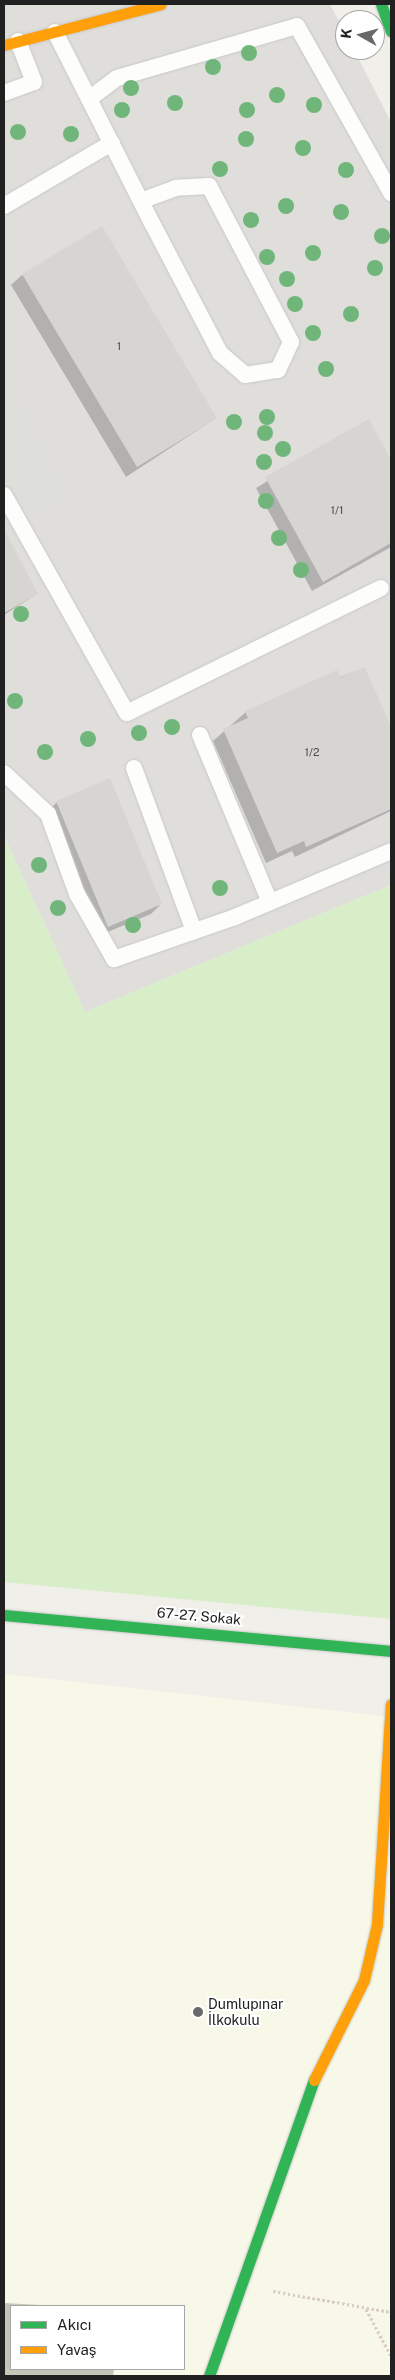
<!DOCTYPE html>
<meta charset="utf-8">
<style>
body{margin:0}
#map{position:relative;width:395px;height:2380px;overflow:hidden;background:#f0efea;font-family:"Public Sans",sans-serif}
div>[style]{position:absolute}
.residential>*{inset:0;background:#dfdedb}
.education>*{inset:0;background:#f7f8e7}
.grass>*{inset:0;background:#d8eec8}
.parking>*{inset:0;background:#dededb}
.shadow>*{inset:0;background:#0003}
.building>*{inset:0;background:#d7d5d1}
.path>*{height:3px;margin-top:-1.5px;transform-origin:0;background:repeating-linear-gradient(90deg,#d9ccc8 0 2.5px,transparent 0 5px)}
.roads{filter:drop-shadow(0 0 1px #c8c8c6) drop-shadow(0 0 1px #c8c8c6)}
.lane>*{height:16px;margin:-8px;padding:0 8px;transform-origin:8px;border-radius:8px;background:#fdfdfc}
.fast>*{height:11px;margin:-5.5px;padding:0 5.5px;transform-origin:5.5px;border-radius:5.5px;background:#30b455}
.slow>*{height:11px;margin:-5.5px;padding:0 5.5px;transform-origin:5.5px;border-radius:5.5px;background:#ff9f0a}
.trees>*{width:16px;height:16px;margin:-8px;border-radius:50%;background:#70b67a}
.dots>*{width:14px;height:14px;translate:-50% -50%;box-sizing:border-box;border:2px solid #fff;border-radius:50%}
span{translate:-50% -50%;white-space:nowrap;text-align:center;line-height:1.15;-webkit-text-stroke:4px #fff;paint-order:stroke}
.number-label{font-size:11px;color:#4e4e4d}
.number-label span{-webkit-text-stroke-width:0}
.street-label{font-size:14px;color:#212121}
.poi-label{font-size:14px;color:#212121}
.left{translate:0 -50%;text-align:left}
.frame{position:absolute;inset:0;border:5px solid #212121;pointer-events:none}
.legend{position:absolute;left:10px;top:2305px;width:175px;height:65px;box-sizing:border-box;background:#fff;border:1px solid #a6a6a6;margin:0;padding:6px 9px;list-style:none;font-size:15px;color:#212121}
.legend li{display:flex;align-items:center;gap:10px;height:25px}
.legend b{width:25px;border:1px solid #a6a6a6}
.north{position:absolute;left:335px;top:10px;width:50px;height:50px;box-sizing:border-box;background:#fff;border:1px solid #a6a6a6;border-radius:50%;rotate:277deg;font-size:14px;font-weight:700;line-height:20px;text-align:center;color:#212121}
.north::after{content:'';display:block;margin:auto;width:18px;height:22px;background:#696967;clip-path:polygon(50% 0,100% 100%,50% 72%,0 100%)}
</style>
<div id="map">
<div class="residential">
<i style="clip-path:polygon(4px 4px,330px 4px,345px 33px,345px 50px,354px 50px,391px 122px,391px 885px,85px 1012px,4px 836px)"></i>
</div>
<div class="education">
<i style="clip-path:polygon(evenodd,4px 1674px,391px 1717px,391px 2376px,4px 2376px,4px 1674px,11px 2306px,184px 2306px,184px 2369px,11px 2369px,11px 2306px)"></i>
</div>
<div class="grass">
<i style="clip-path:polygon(4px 836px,85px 1012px,391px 885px,391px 1619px,4px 1582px)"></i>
</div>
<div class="parking">
<i style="clip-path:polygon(4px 383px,67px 496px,34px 514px,4px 460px)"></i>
</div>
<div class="shadow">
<i style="clip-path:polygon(22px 275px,216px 418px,126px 477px,11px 285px)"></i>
<i style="clip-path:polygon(368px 421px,391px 462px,391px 547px,312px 591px,256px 488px)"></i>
<i style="clip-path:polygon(4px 532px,37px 594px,4px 615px)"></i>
<i style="clip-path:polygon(364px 668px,391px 731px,391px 811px,295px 857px,292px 851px,266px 863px,213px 741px,246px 712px)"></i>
<i style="clip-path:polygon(57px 802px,161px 904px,151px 914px,98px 936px,47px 812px)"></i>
<i style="clip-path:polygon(4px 2303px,58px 2306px,11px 2306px,11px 2369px,114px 2369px,113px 2376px,4px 2376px)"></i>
</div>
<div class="building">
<i style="clip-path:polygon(102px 226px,217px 418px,137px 467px,22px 274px)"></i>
<i style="clip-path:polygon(369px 419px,391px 460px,391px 543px,323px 582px,265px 477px)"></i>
<i style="clip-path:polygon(4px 529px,38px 594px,4px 613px)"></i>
<i style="clip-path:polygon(365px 667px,391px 727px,391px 809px,306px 847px,304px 841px,277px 853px,223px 729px,248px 718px,245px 711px,337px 670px,341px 677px)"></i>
<i style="clip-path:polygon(110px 778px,162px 904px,108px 927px,56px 801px)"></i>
</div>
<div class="path">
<i style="left:273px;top:2291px;width:120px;rotate:10.1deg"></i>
<i style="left:366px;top:2309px;width:53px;rotate:62deg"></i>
</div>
<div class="roads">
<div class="lane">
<i style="left:55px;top:32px;width:214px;rotate:63.1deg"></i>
<i style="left:152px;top:223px;width:147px;rotate:62.4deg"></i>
<i style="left:220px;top:353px;width:33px;rotate:41deg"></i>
<i style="left:245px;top:375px;width:33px;rotate:-9deg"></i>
<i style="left:278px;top:370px;width:31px;rotate:-65deg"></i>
<i style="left:291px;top:342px;width:176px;rotate:-117.7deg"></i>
<i style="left:209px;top:186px;width:33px;rotate:177deg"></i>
<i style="left:176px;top:188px;width:37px;rotate:160deg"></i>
<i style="left:4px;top:93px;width:32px;rotate:-20deg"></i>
<i style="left:34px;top:82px;width:44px;rotate:-111.3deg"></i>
<i style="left:89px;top:99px;width:35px;rotate:-37deg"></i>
<i style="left:117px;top:78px;width:187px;rotate:-16.1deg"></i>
<i style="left:297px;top:26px;width:192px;rotate:60.6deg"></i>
<i style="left:4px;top:206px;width:125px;rotate:-30.3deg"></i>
<i style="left:4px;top:495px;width:250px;rotate:60.6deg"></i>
<i style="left:127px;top:713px;width:283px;rotate:-26.2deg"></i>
<i style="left:200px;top:735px;width:181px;rotate:67.3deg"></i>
<i style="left:134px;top:768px;width:174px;rotate:69.8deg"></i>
<i style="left:4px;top:773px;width:60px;rotate:43deg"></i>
<i style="left:48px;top:814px;width:85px;rotate:70.1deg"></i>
<i style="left:77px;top:894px;width:75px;rotate:60.4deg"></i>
<i style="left:114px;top:959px;width:128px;rotate:-19.1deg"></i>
<i style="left:235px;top:917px;width:169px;rotate:-22.9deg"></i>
</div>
<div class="fast">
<i style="left:381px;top:4px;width:29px;rotate:70deg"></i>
<i style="left:4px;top:1615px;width:389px;rotate:5.3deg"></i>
<i style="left:209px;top:2376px;width:314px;rotate:-70.5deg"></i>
</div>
<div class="slow">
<i style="left:4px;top:45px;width:162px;rotate:-14.6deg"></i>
<i style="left:314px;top:2080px;width:112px;rotate:-63.4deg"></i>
<i style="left:364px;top:1980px;width:57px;rotate:-76.9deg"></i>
<i style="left:377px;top:1924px;width:220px;rotate:-86.4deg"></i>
</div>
</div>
<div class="trees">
<i style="left:249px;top:53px"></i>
<i style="left:213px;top:67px"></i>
<i style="left:131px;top:88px"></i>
<i style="left:277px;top:95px"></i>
<i style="left:175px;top:103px"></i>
<i style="left:314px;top:105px"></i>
<i style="left:122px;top:110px"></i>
<i style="left:247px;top:110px"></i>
<i style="left:18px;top:132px"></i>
<i style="left:71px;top:134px"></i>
<i style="left:246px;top:139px"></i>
<i style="left:303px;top:148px"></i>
<i style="left:220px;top:169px"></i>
<i style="left:346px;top:170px"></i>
<i style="left:286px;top:206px"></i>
<i style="left:341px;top:212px"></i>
<i style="left:251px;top:220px"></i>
<i style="left:382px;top:236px"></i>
<i style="left:313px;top:253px"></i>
<i style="left:267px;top:257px"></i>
<i style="left:375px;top:268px"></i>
<i style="left:287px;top:279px"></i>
<i style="left:295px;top:304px"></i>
<i style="left:351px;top:314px"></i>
<i style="left:313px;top:333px"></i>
<i style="left:326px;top:369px"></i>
<i style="left:267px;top:417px"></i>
<i style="left:234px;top:422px"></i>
<i style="left:265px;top:433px"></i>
<i style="left:283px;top:449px"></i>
<i style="left:264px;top:462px"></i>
<i style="left:266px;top:501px"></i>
<i style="left:279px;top:538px"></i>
<i style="left:301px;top:570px"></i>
<i style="left:21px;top:614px"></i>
<i style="left:15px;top:701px"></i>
<i style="left:172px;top:727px"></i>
<i style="left:139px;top:733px"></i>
<i style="left:88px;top:739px"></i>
<i style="left:45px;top:752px"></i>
<i style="left:39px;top:865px"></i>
<i style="left:220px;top:888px"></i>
<i style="left:58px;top:908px"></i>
<i style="left:133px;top:925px"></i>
</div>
<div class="dots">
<i style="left:198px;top:2012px;background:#696967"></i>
</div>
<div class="number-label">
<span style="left:119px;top:346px">1</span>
<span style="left:337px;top:510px">1/1</span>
<span style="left:312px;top:752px">1/2</span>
</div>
<div class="street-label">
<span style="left:199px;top:1616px;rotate:5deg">67-27. Sokak</span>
</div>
<div class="poi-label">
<span class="left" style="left:208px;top:2012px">Dumlupınar<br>İlkokulu</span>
</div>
<div class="frame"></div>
<ul class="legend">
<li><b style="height:6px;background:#30b455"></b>Akıcı</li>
<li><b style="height:6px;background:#ff9f0a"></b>Yavaş</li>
</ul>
<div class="north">K</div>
</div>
